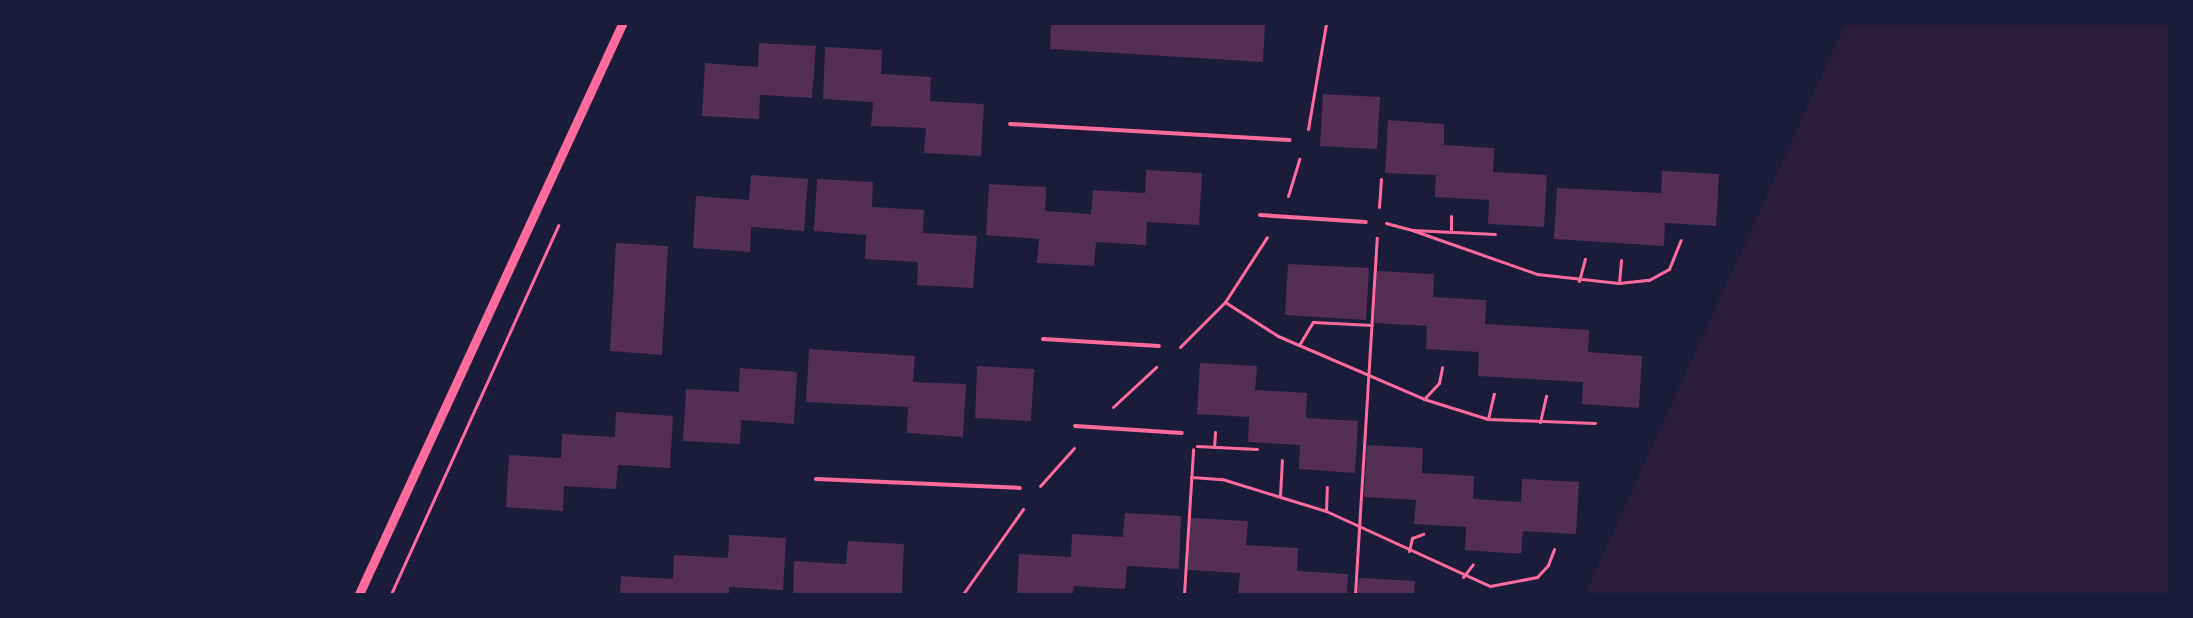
<!DOCTYPE html>
<style>
body{margin:0}
#map{position:relative;width:2193px;height:618px;overflow:hidden;background:#1b1b3a;font-family:Figtree,sans-serif}
div>[style]{position:absolute}
.green>*{inset:0;background:#2a1e3b}
.building>*{inset:0;background:#542f53}
.path>*{height:3px;margin:-1.5px;padding:0 1.5px;transform-origin:1.5px;border-radius:1.5px;background:#ff6b9d}
.service>*{height:4px;margin:-2px;padding:0 2px;transform-origin:2px;border-radius:2px;background:#ff6b9d}
.tertiary>*{height:9px;margin:-4.5px;padding:0 4.5px;transform-origin:4.5px;border-radius:4.5px;background:#ff6b9d}
span{translate:-50% -50%;white-space:nowrap;text-align:center;line-height:1.15;-webkit-text-stroke:4.5px #1b1b3a;paint-order:stroke}
.frame{position:absolute;inset:0;border:25px solid #1b1b3a;pointer-events:none}
</style>
<div id="map">
<div class="green">
<i style="clip-path:polygon(1845px 24px,2169px 24px,2169px 594px,1585px 594px)"></i>
</div>
<div class="building">
<i style="clip-path:polygon(1051px 24px,1265px 24px,1263px 62px,1050px 49px)"></i>
<i style="clip-path:polygon(759px 43px,816px 46px,812px 98px,760px 95px,759px 119px,702px 116px,705px 63px,758px 67px)"></i>
<i style="clip-path:polygon(825px 47px,882px 50px,881px 74px,931px 77px,930px 101px,984px 104px,981px 156px,924px 153px,926px 128px,871px 126px,873px 102px,823px 99px)"></i>
<i style="clip-path:polygon(1323px 94px,1380px 97px,1377px 149px,1320px 146px)"></i>
<i style="clip-path:polygon(1388px 120px,1444px 124px,1444px 145px,1494px 148px,1493px 172px,1547px 175px,1544px 227px,1488px 224px,1489px 200px,1435px 197px,1436px 175px,1385px 173px)"></i>
<i style="clip-path:polygon(1146px 170px,1202px 173px,1199px 225px,1147px 222px,1146px 245px,1096px 242px,1094px 266px,1037px 263px,1039px 239px,986px 235px,989px 184px,1046px 187px,1045px 211px,1091px 214px,1093px 190px,1145px 193px)"></i>
<i style="clip-path:polygon(1662px 171px,1719px 174px,1716px 226px,1665px 223px,1664px 246px,1554px 239px,1557px 188px,1661px 193px)"></i>
<i style="clip-path:polygon(751px 175px,808px 179px,804px 231px,751px 227px,750px 252px,693px 248px,696px 196px,749px 200px)"></i>
<i style="clip-path:polygon(817px 179px,873px 182px,872px 207px,924px 210px,923px 233px,977px 236px,973px 288px,917px 285px,918px 262px,865px 259px,866px 235px,814px 231px)"></i>
<i style="clip-path:polygon(616px 243px,668px 246px,662px 355px,610px 351px)"></i>
<i style="clip-path:polygon(1288px 264px,1369px 268px,1366px 320px,1285px 315px)"></i>
<i style="clip-path:polygon(1377px 271px,1434px 274px,1433px 297px,1486px 300px,1485px 324px,1589px 330px,1588px 352px,1642px 356px,1639px 408px,1582px 404px,1583px 382px,1478px 376px,1479px 352px,1426px 349px,1427px 326px,1374px 323px)"></i>
<i style="clip-path:polygon(809px 349px,915px 356px,913px 382px,966px 384px,963px 437px,907px 433px,908px 407px,806px 402px)"></i>
<i style="clip-path:polygon(1200px 363px,1257px 366px,1255px 390px,1307px 393px,1306px 418px,1358px 421px,1355px 473px,1299px 469px,1300px 445px,1248px 442px,1249px 417px,1197px 414px)"></i>
<i style="clip-path:polygon(977px 366px,1034px 369px,1031px 421px,975px 418px)"></i>
<i style="clip-path:polygon(740px 368px,797px 372px,794px 424px,741px 420px,740px 444px,683px 441px,686px 389px,739px 392px)"></i>
<i style="clip-path:polygon(616px 412px,673px 416px,670px 468px,618px 465px,616px 489px,564px 486px,563px 511px,506px 507px,509px 455px,561px 458px,562px 434px,615px 437px)"></i>
<i style="clip-path:polygon(1367px 445px,1423px 448px,1422px 473px,1474px 476px,1473px 499px,1521px 502px,1522px 479px,1579px 482px,1576px 534px,1523px 531px,1521px 554px,1465px 550px,1466px 527px,1414px 524px,1416px 500px,1364px 497px)"></i>
<i style="clip-path:polygon(1125px 513px,1181px 516px,1179px 569px,1127px 566px,1125px 589px,1074px 586px,1073px 594px,1017px 594px,1019px 554px,1071px 557px,1072px 534px,1123px 537px)"></i>
<i style="clip-path:polygon(1191px 518px,1248px 521px,1246px 545px,1298px 548px,1297px 571px,1348px 574px,1347px 594px,1238px 594px,1240px 573px,1188px 570px)"></i>
<i style="clip-path:polygon(729px 535px,786px 538px,783px 590px,729px 587px,729px 594px,620px 594px,621px 576px,673px 579px,674px 555px,728px 558px)"></i>
<i style="clip-path:polygon(848px 541px,904px 544px,902px 594px,793px 594px,794px 561px,846px 564px)"></i>
<i style="clip-path:polygon(1359px 578px,1415px 581px,1414px 594px,1357px 594px)"></i>
</div>
<div class="path">
<i style="left:1308px;top:129px;width:107px;rotate:-80.3deg"></i>
<i style="left:1288px;top:196px;width:39px;rotate:-73deg"></i>
<i style="left:1379px;top:207px;width:28px;rotate:-86deg"></i>
<i style="left:1386px;top:223px;width:27px;rotate:15deg"></i>
<i style="left:1412px;top:230px;width:83px;rotate:2.8deg"></i>
<i style="left:1412px;top:230px;width:133px;rotate:19.4deg"></i>
<i style="left:1537px;top:274px;width:82px;rotate:6.3deg"></i>
<i style="left:1619px;top:283px;width:30px;rotate:-6deg"></i>
<i style="left:1649px;top:280px;width:23px;rotate:-29deg"></i>
<i style="left:1669px;top:269px;width:31px;rotate:-68deg"></i>
<i style="left:1451px;top:232px;width:16px;rotate:-90deg"></i>
<i style="left:1579px;top:281px;width:23px;rotate:-75deg"></i>
<i style="left:1619px;top:283px;width:23px;rotate:-85deg"></i>
<i style="left:1225px;top:302px;width:63px;rotate:32.7deg"></i>
<i style="left:1278px;top:336px;width:159px;rotate:23.3deg"></i>
<i style="left:1424px;top:399px;width:67px;rotate:17.4deg"></i>
<i style="left:1488px;top:419px;width:107px;rotate:2.1deg"></i>
<i style="left:1299px;top:345px;width:27px;rotate:-59deg"></i>
<i style="left:1313px;top:322px;width:59px;rotate:2.9deg"></i>
<i style="left:1180px;top:347px;width:64px;rotate:-45deg"></i>
<i style="left:1225px;top:302px;width:77px;rotate:-57.1deg"></i>
<i style="left:1424px;top:399px;width:22px;rotate:-47deg"></i>
<i style="left:1439px;top:383px;width:16px;rotate:-79deg"></i>
<i style="left:1113px;top:407px;width:59px;rotate:-42.9deg"></i>
<i style="left:1488px;top:419px;width:26px;rotate:-77deg"></i>
<i style="left:1540px;top:422px;width:27px;rotate:-77deg"></i>
<i style="left:1197px;top:446px;width:60px;rotate:2.9deg"></i>
<i style="left:1214px;top:447px;width:15px;rotate:-86deg"></i>
<i style="left:1191px;top:477px;width:31px;rotate:4deg"></i>
<i style="left:1222px;top:479px;width:109px;rotate:17.1deg"></i>
<i style="left:1326px;top:511px;width:180px;rotate:24.6deg"></i>
<i style="left:1490px;top:586px;width:48px;rotate:-10.8deg"></i>
<i style="left:1537px;top:577px;width:16px;rotate:-47deg"></i>
<i style="left:1548px;top:565px;width:17px;rotate:-69deg"></i>
<i style="left:1040px;top:486px;width:51px;rotate:-48.2deg"></i>
<i style="left:1280px;top:496px;width:36px;rotate:-87deg"></i>
<i style="left:1326px;top:511px;width:24px;rotate:-88deg"></i>
<i style="left:1409px;top:551px;width:13px;rotate:-77deg"></i>
<i style="left:1412px;top:538px;width:12px;rotate:-20deg"></i>
<i style="left:1463px;top:577px;width:16px;rotate:-52deg"></i>
<i style="left:391px;top:594px;width:405px;rotate:-65.6deg"></i>
<i style="left:963px;top:594px;width:104px;rotate:-54.8deg"></i>
<i style="left:1184px;top:594px;width:145px;rotate:-86.4deg"></i>
<i style="left:1355px;top:594px;width:357px;rotate:-86.5deg"></i>
</div>
<div class="service">
<i style="left:1010px;top:124px;width:280px;rotate:3.3deg"></i>
<i style="left:1260px;top:215px;width:106px;rotate:3.8deg"></i>
<i style="left:1043px;top:339px;width:116px;rotate:3.5deg"></i>
<i style="left:1075px;top:426px;width:107px;rotate:3.7deg"></i>
<i style="left:816px;top:479px;width:204px;rotate:2.5deg"></i>
</div>
<div class="tertiary">
<i style="left:359px;top:594px;width:628px;rotate:-65.23deg"></i>
</div>
<div class="frame"></div>
</div>
